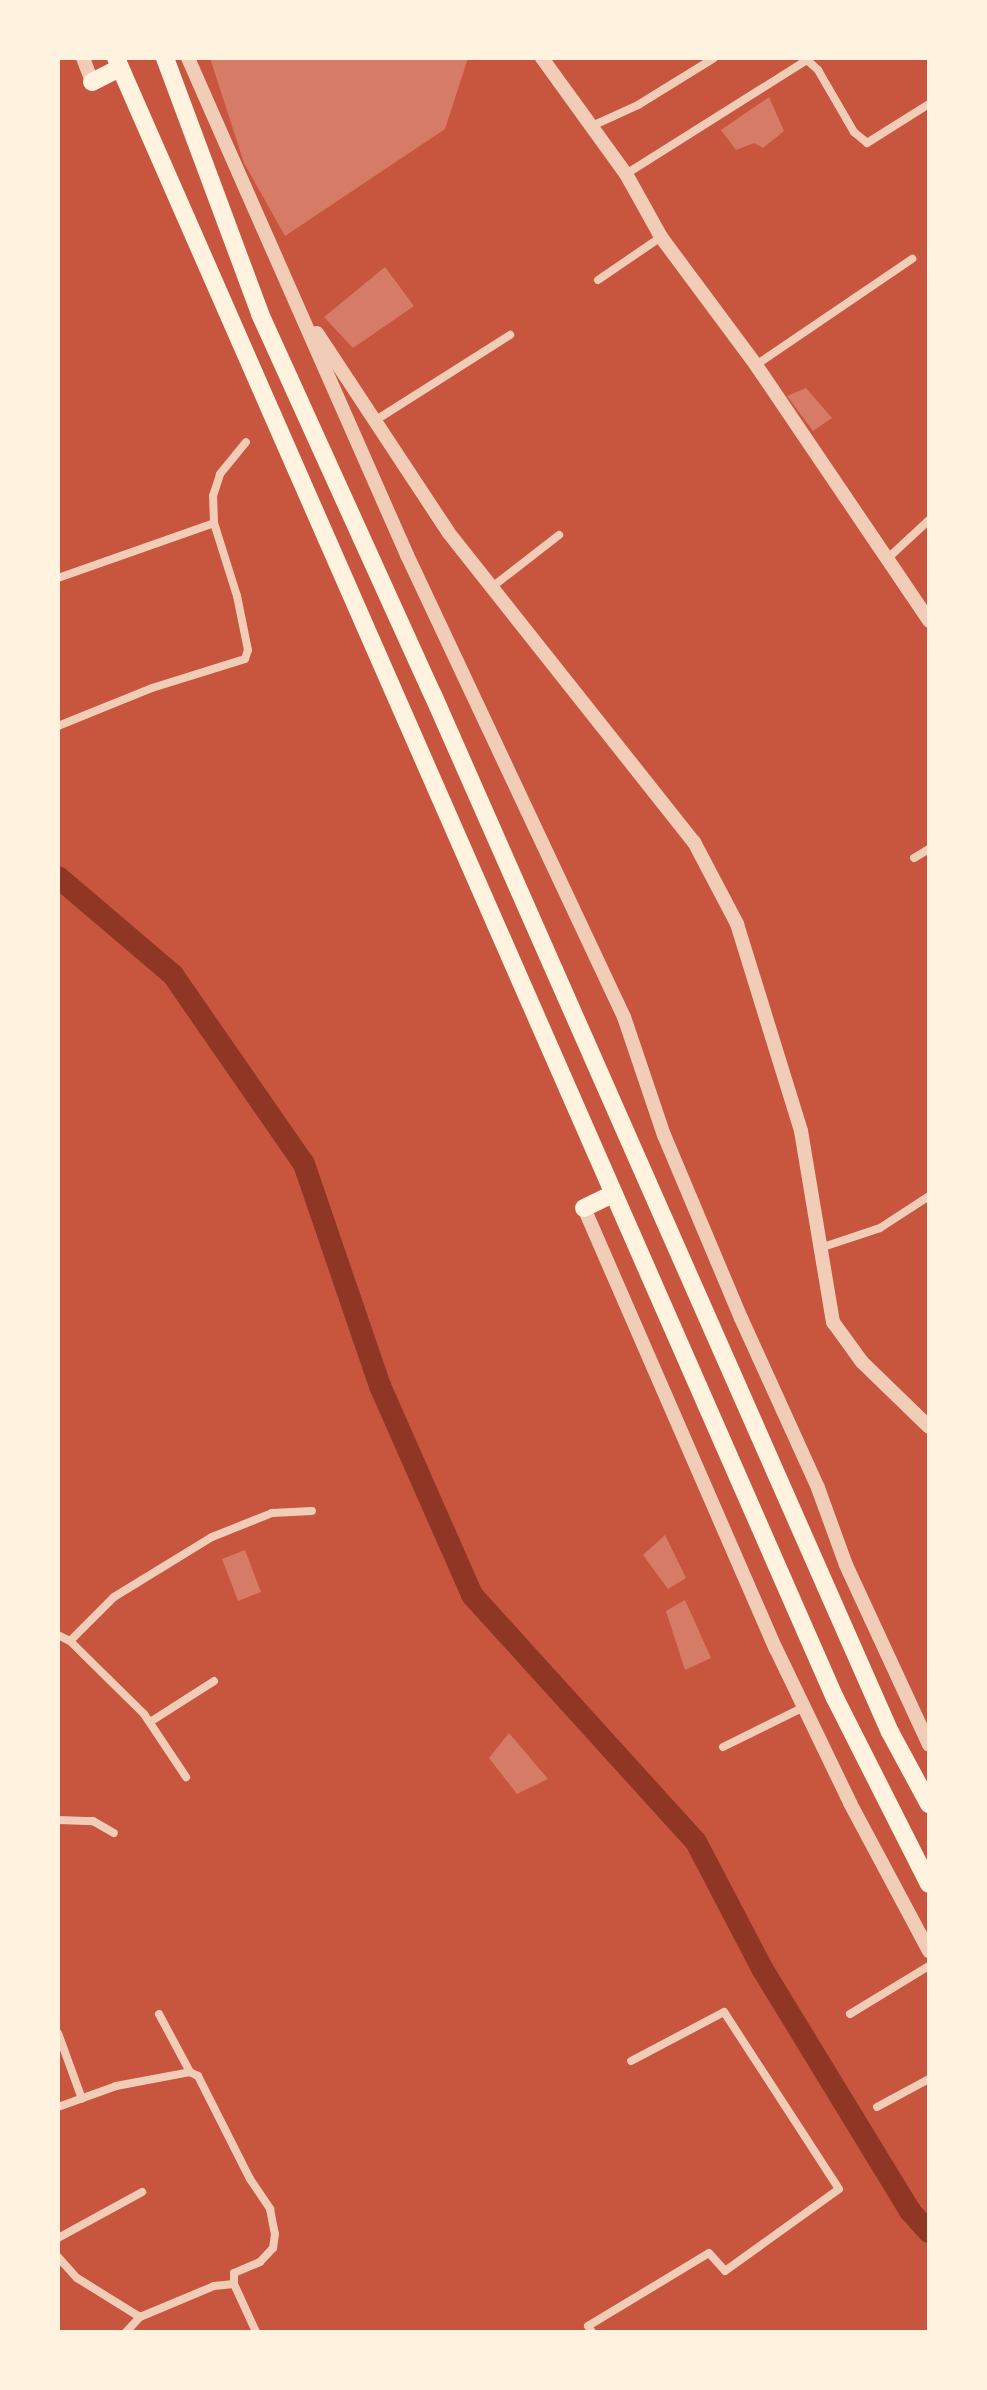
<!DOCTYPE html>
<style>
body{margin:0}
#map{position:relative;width:987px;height:2390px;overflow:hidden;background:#c8553d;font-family:Lato,sans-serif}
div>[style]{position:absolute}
.canal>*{height:22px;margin:-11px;padding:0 11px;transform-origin:11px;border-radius:11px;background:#8f3625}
.building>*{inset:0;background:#d67c66}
.minor>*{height:8px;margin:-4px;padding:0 4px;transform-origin:4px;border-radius:4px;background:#f1ccb7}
.tertiary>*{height:14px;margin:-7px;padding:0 7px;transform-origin:7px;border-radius:7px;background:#f1ccb7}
.trunk>*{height:18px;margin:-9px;padding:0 9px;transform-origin:9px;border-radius:9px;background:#fff3e0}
span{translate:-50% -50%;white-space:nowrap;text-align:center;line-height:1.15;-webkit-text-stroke:8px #fff3e0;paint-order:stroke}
.frame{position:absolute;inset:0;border:60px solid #fff3e0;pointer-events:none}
</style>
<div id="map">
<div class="canal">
<i style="left:58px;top:877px;width:151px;rotate:40.4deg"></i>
<i style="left:173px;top:975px;width:230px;rotate:55.3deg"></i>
<i style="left:304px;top:1164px;width:235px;rotate:71.1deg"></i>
<i style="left:380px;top:1386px;width:228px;rotate:66.2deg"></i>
<i style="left:472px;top:1595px;width:333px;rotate:47.8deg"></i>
<i style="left:696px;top:1842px;width:144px;rotate:62.4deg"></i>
<i style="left:763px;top:1970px;width:282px;rotate:58.6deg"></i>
<i style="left:910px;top:2211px;width:28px;rotate:48deg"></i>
</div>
<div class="building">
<i style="clip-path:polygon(210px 58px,468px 58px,445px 129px,285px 236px,244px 163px)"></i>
<i style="clip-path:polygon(769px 97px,784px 131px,763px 148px,754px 143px,736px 150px,721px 130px)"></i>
<i style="clip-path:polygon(385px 267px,414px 306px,353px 348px,324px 317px)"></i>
<i style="clip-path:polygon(806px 388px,832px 418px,813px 431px,787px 396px)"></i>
<i style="clip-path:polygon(665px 1535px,686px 1578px,668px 1589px,643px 1555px)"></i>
<i style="clip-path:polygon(245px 1550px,261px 1592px,238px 1601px,222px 1559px)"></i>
<i style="clip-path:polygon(685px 1600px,711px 1658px,685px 1670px,666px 1611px)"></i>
<i style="clip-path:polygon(509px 1733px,548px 1779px,517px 1794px,489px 1758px)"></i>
</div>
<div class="minor">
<i style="left:592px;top:126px;width:51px;rotate:-24.5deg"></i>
<i style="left:638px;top:105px;width:89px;rotate:-31.7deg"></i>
<i style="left:626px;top:174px;width:214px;rotate:-32.2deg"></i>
<i style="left:807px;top:60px;width:15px;rotate:42deg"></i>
<i style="left:818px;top:70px;width:72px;rotate:59.9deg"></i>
<i style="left:854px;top:132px;width:17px;rotate:40deg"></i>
<i style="left:867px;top:143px;width:73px;rotate:-32.2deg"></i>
<i style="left:598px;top:280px;width:76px;rotate:-34.3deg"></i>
<i style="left:756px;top:365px;width:189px;rotate:-34.2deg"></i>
<i style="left:376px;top:420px;width:159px;rotate:-32.4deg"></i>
<i style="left:887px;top:559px;width:57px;rotate:-42.9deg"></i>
<i style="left:58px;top:578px;width:165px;rotate:-19.4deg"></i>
<i style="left:492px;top:587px;width:85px;rotate:-37.8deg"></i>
<i style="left:58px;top:726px;width:101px;rotate:-22deg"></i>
<i style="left:152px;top:688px;width:97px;rotate:-17.3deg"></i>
<i style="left:245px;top:659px;width:9px;rotate:-72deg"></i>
<i style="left:248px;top:650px;width:55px;rotate:-101.5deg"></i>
<i style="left:237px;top:596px;width:77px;rotate:-107.5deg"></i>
<i style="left:214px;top:523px;width:27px;rotate:-92deg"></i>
<i style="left:213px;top:496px;width:23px;rotate:-72deg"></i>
<i style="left:220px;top:474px;width:41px;rotate:-50.9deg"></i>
<i style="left:914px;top:858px;width:17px;rotate:-31deg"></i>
<i style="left:820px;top:1248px;width:63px;rotate:-18.4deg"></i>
<i style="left:880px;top:1228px;width:59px;rotate:-33.1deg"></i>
<i style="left:58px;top:1635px;width:13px;rotate:27deg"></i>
<i style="left:70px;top:1641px;width:62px;rotate:-45deg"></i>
<i style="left:114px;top:1597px;width:115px;rotate:-31.5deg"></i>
<i style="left:212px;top:1537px;width:65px;rotate:-21.8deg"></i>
<i style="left:272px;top:1513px;width:40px;rotate:-2.9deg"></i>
<i style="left:70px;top:1641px;width:104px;rotate:44.6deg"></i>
<i style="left:144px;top:1714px;width:76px;rotate:56.3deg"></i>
<i style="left:150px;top:1722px;width:76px;rotate:-32.6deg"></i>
<i style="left:723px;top:1747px;width:90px;rotate:-26.3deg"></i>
<i style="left:58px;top:1820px;width:35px;rotate:2deg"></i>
<i style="left:93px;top:1821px;width:24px;rotate:30deg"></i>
<i style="left:159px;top:2014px;width:66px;rotate:61.9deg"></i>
<i style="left:850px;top:2014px;width:92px;rotate:-31.3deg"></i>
<i style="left:58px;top:2033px;width:70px;rotate:70deg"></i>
<i style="left:58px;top:2107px;width:62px;rotate:-19.9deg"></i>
<i style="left:116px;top:2086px;width:75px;rotate:-10.7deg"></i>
<i style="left:190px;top:2072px;width:9px;rotate:27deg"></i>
<i style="left:198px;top:2076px;width:115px;rotate:63.2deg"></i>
<i style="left:250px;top:2179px;width:36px;rotate:56deg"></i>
<i style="left:270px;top:2209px;width:25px;rotate:79deg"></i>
<i style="left:275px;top:2234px;width:14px;rotate:98deg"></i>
<i style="left:273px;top:2248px;width:19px;rotate:133deg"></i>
<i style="left:260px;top:2262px;width:28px;rotate:157deg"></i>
<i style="left:234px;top:2273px;width:11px;rotate:90deg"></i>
<i style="left:234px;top:2284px;width:53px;rotate:65.4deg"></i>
<i style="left:877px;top:2107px;width:59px;rotate:-28.3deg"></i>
<i style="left:58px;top:2238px;width:96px;rotate:-28.7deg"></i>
<i style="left:58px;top:2257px;width:28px;rotate:48deg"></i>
<i style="left:77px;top:2278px;width:74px;rotate:31.8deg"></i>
<i style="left:140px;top:2317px;width:80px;rotate:-22.7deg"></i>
<i style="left:214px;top:2286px;width:20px;rotate:-6deg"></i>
<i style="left:126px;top:2332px;width:21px;rotate:-47deg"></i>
<i style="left:592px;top:2332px;width:7px;rotate:-124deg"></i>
<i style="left:588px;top:2326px;width:141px;rotate:-31.1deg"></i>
<i style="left:709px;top:2253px;width:24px;rotate:48deg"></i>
<i style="left:725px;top:2271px;width:140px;rotate:-35.7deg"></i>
<i style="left:839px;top:2189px;width:211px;rotate:-123deg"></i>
<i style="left:724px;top:2012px;width:105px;rotate:152.2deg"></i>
</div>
<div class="tertiary">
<i style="left:83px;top:58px;width:26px;rotate:69deg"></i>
<i style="left:188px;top:58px;width:543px;rotate:66.22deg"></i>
<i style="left:407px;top:555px;width:510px;rotate:64.84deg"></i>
<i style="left:624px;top:1017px;width:125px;rotate:71.3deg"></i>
<i style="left:664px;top:1135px;width:199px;rotate:67.2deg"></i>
<i style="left:741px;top:1318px;width:187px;rotate:65.6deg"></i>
<i style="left:818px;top:1488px;width:82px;rotate:70deg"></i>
<i style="left:846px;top:1565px;width:198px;rotate:65.2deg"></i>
<i style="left:542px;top:58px;width:143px;rotate:54.1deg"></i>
<i style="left:626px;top:174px;width:72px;rotate:60.9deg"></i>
<i style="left:661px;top:237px;width:159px;rotate:53.4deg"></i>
<i style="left:756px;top:365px;width:309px;rotate:55.9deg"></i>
<i style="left:317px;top:333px;width:238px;rotate:56.6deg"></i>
<i style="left:448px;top:532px;width:396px;rotate:51.6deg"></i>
<i style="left:694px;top:842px;width:93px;rotate:62.3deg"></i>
<i style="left:737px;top:924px;width:217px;rotate:72.8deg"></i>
<i style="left:801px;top:1131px;width:194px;rotate:80.5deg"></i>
<i style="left:833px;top:1322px;width:49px;rotate:54.1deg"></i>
<i style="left:862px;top:1362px;width:93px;rotate:44.1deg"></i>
<i style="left:584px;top:1208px;width:481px;rotate:66.5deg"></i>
<i style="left:776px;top:1649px;width:171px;rotate:64.3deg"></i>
<i style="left:850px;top:1803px;width:168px;rotate:61.9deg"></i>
</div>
<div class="trunk">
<i style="left:116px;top:58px;width:1791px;rotate:66.33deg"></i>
<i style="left:835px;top:1698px;width:208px;rotate:63.2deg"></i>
<i style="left:165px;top:58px;width:273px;rotate:69.6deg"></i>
<i style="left:260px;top:314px;width:418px;rotate:65.6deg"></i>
<i style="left:433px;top:695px;width:1133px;rotate:66.22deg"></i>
<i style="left:890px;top:1732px;width:82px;rotate:61.6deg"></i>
<i style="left:92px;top:82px;width:31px;rotate:-27deg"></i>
<i style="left:584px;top:1208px;width:32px;rotate:-26deg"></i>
</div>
<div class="frame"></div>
</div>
